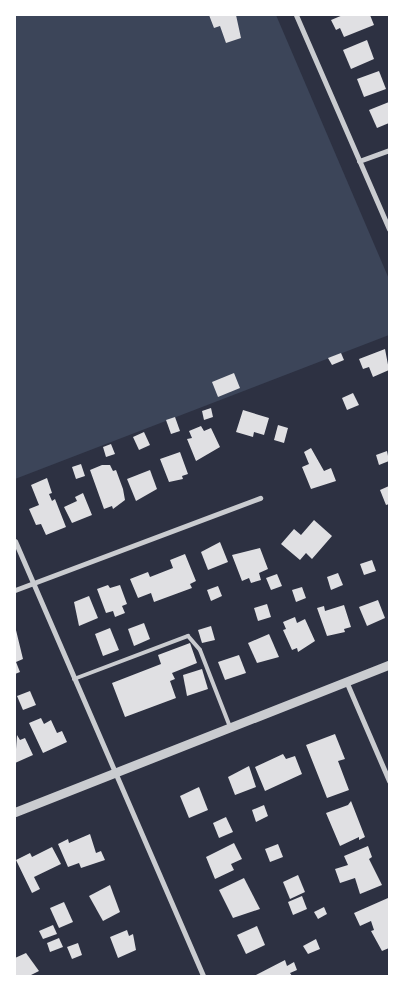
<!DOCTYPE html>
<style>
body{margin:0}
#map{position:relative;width:404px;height:991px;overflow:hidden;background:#2d3142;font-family:Lato,sans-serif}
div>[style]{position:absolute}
.green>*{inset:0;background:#3c4559}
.building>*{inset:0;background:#e0e0e3}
.service>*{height:4px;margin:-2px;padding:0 2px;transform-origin:2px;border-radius:2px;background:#caccd0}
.minor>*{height:5px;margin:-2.5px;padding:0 2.5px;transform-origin:2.5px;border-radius:2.5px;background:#caccd0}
.tertiary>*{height:9px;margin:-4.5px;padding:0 4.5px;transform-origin:4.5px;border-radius:4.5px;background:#caccd0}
span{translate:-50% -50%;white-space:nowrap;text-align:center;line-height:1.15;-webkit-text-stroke:4.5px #fff;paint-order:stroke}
.frame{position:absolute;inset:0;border:16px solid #fff;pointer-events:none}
</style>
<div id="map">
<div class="green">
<i style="clip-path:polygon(15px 15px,276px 15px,389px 279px,389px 335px,15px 479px)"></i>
</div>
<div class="building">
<i style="clip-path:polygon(209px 15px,236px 15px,241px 38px,226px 43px,220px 26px,214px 28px)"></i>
<i style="clip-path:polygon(343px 15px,370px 15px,374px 25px,344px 37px,340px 28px,336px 30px,331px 20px)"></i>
<i style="clip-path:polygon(367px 40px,374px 59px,351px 69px,343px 50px)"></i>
<i style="clip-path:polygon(379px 71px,386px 89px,364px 97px,357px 79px)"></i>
<i style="clip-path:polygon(389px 102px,389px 123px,377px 128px,369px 110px)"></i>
<i style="clip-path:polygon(385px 349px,389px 370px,373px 377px,369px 367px,363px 369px,359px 359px)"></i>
<i style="clip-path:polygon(341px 353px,344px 360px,332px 365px,328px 358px)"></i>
<i style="clip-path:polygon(234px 373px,240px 388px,218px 397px,212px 382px)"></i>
<i style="clip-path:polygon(353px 393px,359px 405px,347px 410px,342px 398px)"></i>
<i style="clip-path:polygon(211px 408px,213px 417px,204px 420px,202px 411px)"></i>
<i style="clip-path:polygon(243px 410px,269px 418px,264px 435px,254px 432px,253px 437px,236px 432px)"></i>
<i style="clip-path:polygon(175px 417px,180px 431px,171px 434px,166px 420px)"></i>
<i style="clip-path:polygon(278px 425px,288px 428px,284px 443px,274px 440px)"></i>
<i style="clip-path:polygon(201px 426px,204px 431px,211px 428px,220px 447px,196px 461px,187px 439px,192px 438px,189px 431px)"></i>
<i style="clip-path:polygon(144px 432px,150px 445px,139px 450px,133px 437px)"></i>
<i style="clip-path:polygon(111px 444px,115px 454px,106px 457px,103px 447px)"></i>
<i style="clip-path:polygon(311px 448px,324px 471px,331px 468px,336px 481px,311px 489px,302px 467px,309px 464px,304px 452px)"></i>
<i style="clip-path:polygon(387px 451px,389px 461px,379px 465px,376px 455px)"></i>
<i style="clip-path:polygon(180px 452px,188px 474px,182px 476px,183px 479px,169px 482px,160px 459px)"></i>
<i style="clip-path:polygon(81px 464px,85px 476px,76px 479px,72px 467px)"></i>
<i style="clip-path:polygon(102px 465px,110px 465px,113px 471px,116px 470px,123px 489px,125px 500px,113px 509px,112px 506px,104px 509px,90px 470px)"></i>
<i style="clip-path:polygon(150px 470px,157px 489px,136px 501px,127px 479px)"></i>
<i style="clip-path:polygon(47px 478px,52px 493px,49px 494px,52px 501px,55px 499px,66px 527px,46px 535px,41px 524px,36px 525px,29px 509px,39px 505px,31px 485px)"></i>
<i style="clip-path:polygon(389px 486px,389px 504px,386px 505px,380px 490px)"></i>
<i style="clip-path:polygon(83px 493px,92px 515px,72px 523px,64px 507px,77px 501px,75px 497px)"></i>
<i style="clip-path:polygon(314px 520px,332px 536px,312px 559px,306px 553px,300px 560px,281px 544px,294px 529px,301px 535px)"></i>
<i style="clip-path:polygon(220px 542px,228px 562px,208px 570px,201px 552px)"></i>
<i style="clip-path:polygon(260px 548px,268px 569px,259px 573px,261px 580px,251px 583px,249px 578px,242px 581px,232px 555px)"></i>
<i style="clip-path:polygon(185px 554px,196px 581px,190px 584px,192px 588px,154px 602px,151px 593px,138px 598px,130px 579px,148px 572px,150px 577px,173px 568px,170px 560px)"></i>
<i style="clip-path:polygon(372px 560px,376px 571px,364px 575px,360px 564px)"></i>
<i style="clip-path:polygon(338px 573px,343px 585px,331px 590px,327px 577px)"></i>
<i style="clip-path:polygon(277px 574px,282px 586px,271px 590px,266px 578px)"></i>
<i style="clip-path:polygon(108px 585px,110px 588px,120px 585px,127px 604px,122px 606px,125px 613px,115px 617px,113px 611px,106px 613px,97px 589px)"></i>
<i style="clip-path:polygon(218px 586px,222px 596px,211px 601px,207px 590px)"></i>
<i style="clip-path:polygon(302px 587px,306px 598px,296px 602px,292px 590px)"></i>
<i style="clip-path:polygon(89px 596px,98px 618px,79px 626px,74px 602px)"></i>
<i style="clip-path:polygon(378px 600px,385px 618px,367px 626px,359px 607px)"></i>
<i style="clip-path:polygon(267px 604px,271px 617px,258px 621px,254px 608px)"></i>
<i style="clip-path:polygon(344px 605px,351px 627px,344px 629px,345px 632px,327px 636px,317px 608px,324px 606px,325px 611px)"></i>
<i style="clip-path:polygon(295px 617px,297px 623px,305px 619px,315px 641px,298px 652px,297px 648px,292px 650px,283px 630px,286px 629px,283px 622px)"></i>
<i style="clip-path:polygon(144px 623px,150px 639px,134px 646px,128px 629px)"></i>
<i style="clip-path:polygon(15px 626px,23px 659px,16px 662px,20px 672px,15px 674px)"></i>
<i style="clip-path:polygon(211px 626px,215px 640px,202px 643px,198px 630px)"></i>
<i style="clip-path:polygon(110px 628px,119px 650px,103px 656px,95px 634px)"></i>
<i style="clip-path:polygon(269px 634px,279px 657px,257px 663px,248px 643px)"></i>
<i style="clip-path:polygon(190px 643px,197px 663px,172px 673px,175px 679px,170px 681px,176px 698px,125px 717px,112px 683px,161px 664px,158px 655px)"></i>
<i style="clip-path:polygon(239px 655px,246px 673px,225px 680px,218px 662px)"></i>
<i style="clip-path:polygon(202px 669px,208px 689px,187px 696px,183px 675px)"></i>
<i style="clip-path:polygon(30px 691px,36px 705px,23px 710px,17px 696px)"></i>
<i style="clip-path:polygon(41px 718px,44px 724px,51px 720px,57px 733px,62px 731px,67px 742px,43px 753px,29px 723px)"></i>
<i style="clip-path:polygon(335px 734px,345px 759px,338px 761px,349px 790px,327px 798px,306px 745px)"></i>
<i style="clip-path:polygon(17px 735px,20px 740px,25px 738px,33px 755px,15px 763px)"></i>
<i style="clip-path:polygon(283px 754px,286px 759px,295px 756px,302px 774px,265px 791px,255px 767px)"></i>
<i style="clip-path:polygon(249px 766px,256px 787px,235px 795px,228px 777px)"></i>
<i style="clip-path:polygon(199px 787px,208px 810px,189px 818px,180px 796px)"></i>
<i style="clip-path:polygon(351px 801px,365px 837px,359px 840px,359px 837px,340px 846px,326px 813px,348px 805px)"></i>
<i style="clip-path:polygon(264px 805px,268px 816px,256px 822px,252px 810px)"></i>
<i style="clip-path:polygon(226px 817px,233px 832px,219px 838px,213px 823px)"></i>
<i style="clip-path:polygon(90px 834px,96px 853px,101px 851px,105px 860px,81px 868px,79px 863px,68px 867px,58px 844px,68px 839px,69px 843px)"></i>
<i style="clip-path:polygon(234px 843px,242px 859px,231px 864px,234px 870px,215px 879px,206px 857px)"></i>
<i style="clip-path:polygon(278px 844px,283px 857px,270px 862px,265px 849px)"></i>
<i style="clip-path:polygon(368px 846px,372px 857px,369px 859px,382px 885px,360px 894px,355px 878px,340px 883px,335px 869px,348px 865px,344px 856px)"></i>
<i style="clip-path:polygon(52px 847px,61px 864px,34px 877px,40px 889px,32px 893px,16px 860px,30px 853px,32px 857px)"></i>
<i style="clip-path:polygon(298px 875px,305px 892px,290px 899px,283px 882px)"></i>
<i style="clip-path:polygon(244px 878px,260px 909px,233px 918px,219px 890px)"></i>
<i style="clip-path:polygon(110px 885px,120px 912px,103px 921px,89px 896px)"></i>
<i style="clip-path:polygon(302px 896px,307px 909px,293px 915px,288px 902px)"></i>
<i style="clip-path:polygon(388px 898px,389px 948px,382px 951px,371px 931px,374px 930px,371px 921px,360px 926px,354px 913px)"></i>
<i style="clip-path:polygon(64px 902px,73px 922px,59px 928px,50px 908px)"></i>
<i style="clip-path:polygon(324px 907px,327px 914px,318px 919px,314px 912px)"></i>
<i style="clip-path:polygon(53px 925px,57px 934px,43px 939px,39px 931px)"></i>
<i style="clip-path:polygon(257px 926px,265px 945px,246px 954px,237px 935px)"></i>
<i style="clip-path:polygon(127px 930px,129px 936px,133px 934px,136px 950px,118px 958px,110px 937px)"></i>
<i style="clip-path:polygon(59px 938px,63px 947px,50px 952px,47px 943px)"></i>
<i style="clip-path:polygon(316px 939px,320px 949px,308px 954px,303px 946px)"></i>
<i style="clip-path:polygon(78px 943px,82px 955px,72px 959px,67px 947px)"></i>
<i style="clip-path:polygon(26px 953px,39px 971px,29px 976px,15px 976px,15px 958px)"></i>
<i style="clip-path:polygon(285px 960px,287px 966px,294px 962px,297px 970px,290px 973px,292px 976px,254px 976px)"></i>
</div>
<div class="service">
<i style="left:74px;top:679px;width:122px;rotate:-20.7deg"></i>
<i style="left:188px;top:636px;width:18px;rotate:49deg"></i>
<i style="left:200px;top:650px;width:83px;rotate:68.7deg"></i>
</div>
<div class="minor">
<i style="left:296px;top:15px;width:233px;rotate:66.5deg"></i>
<i style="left:359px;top:161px;width:32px;rotate:-20deg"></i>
<i style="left:15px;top:541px;width:474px;rotate:66.6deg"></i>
<i style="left:15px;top:590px;width:262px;rotate:-20.6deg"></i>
<i style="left:346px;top:681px;width:109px;rotate:66.7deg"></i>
</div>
<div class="tertiary">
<i style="left:15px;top:812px;width:402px;rotate:-21.5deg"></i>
</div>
<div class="frame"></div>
</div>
